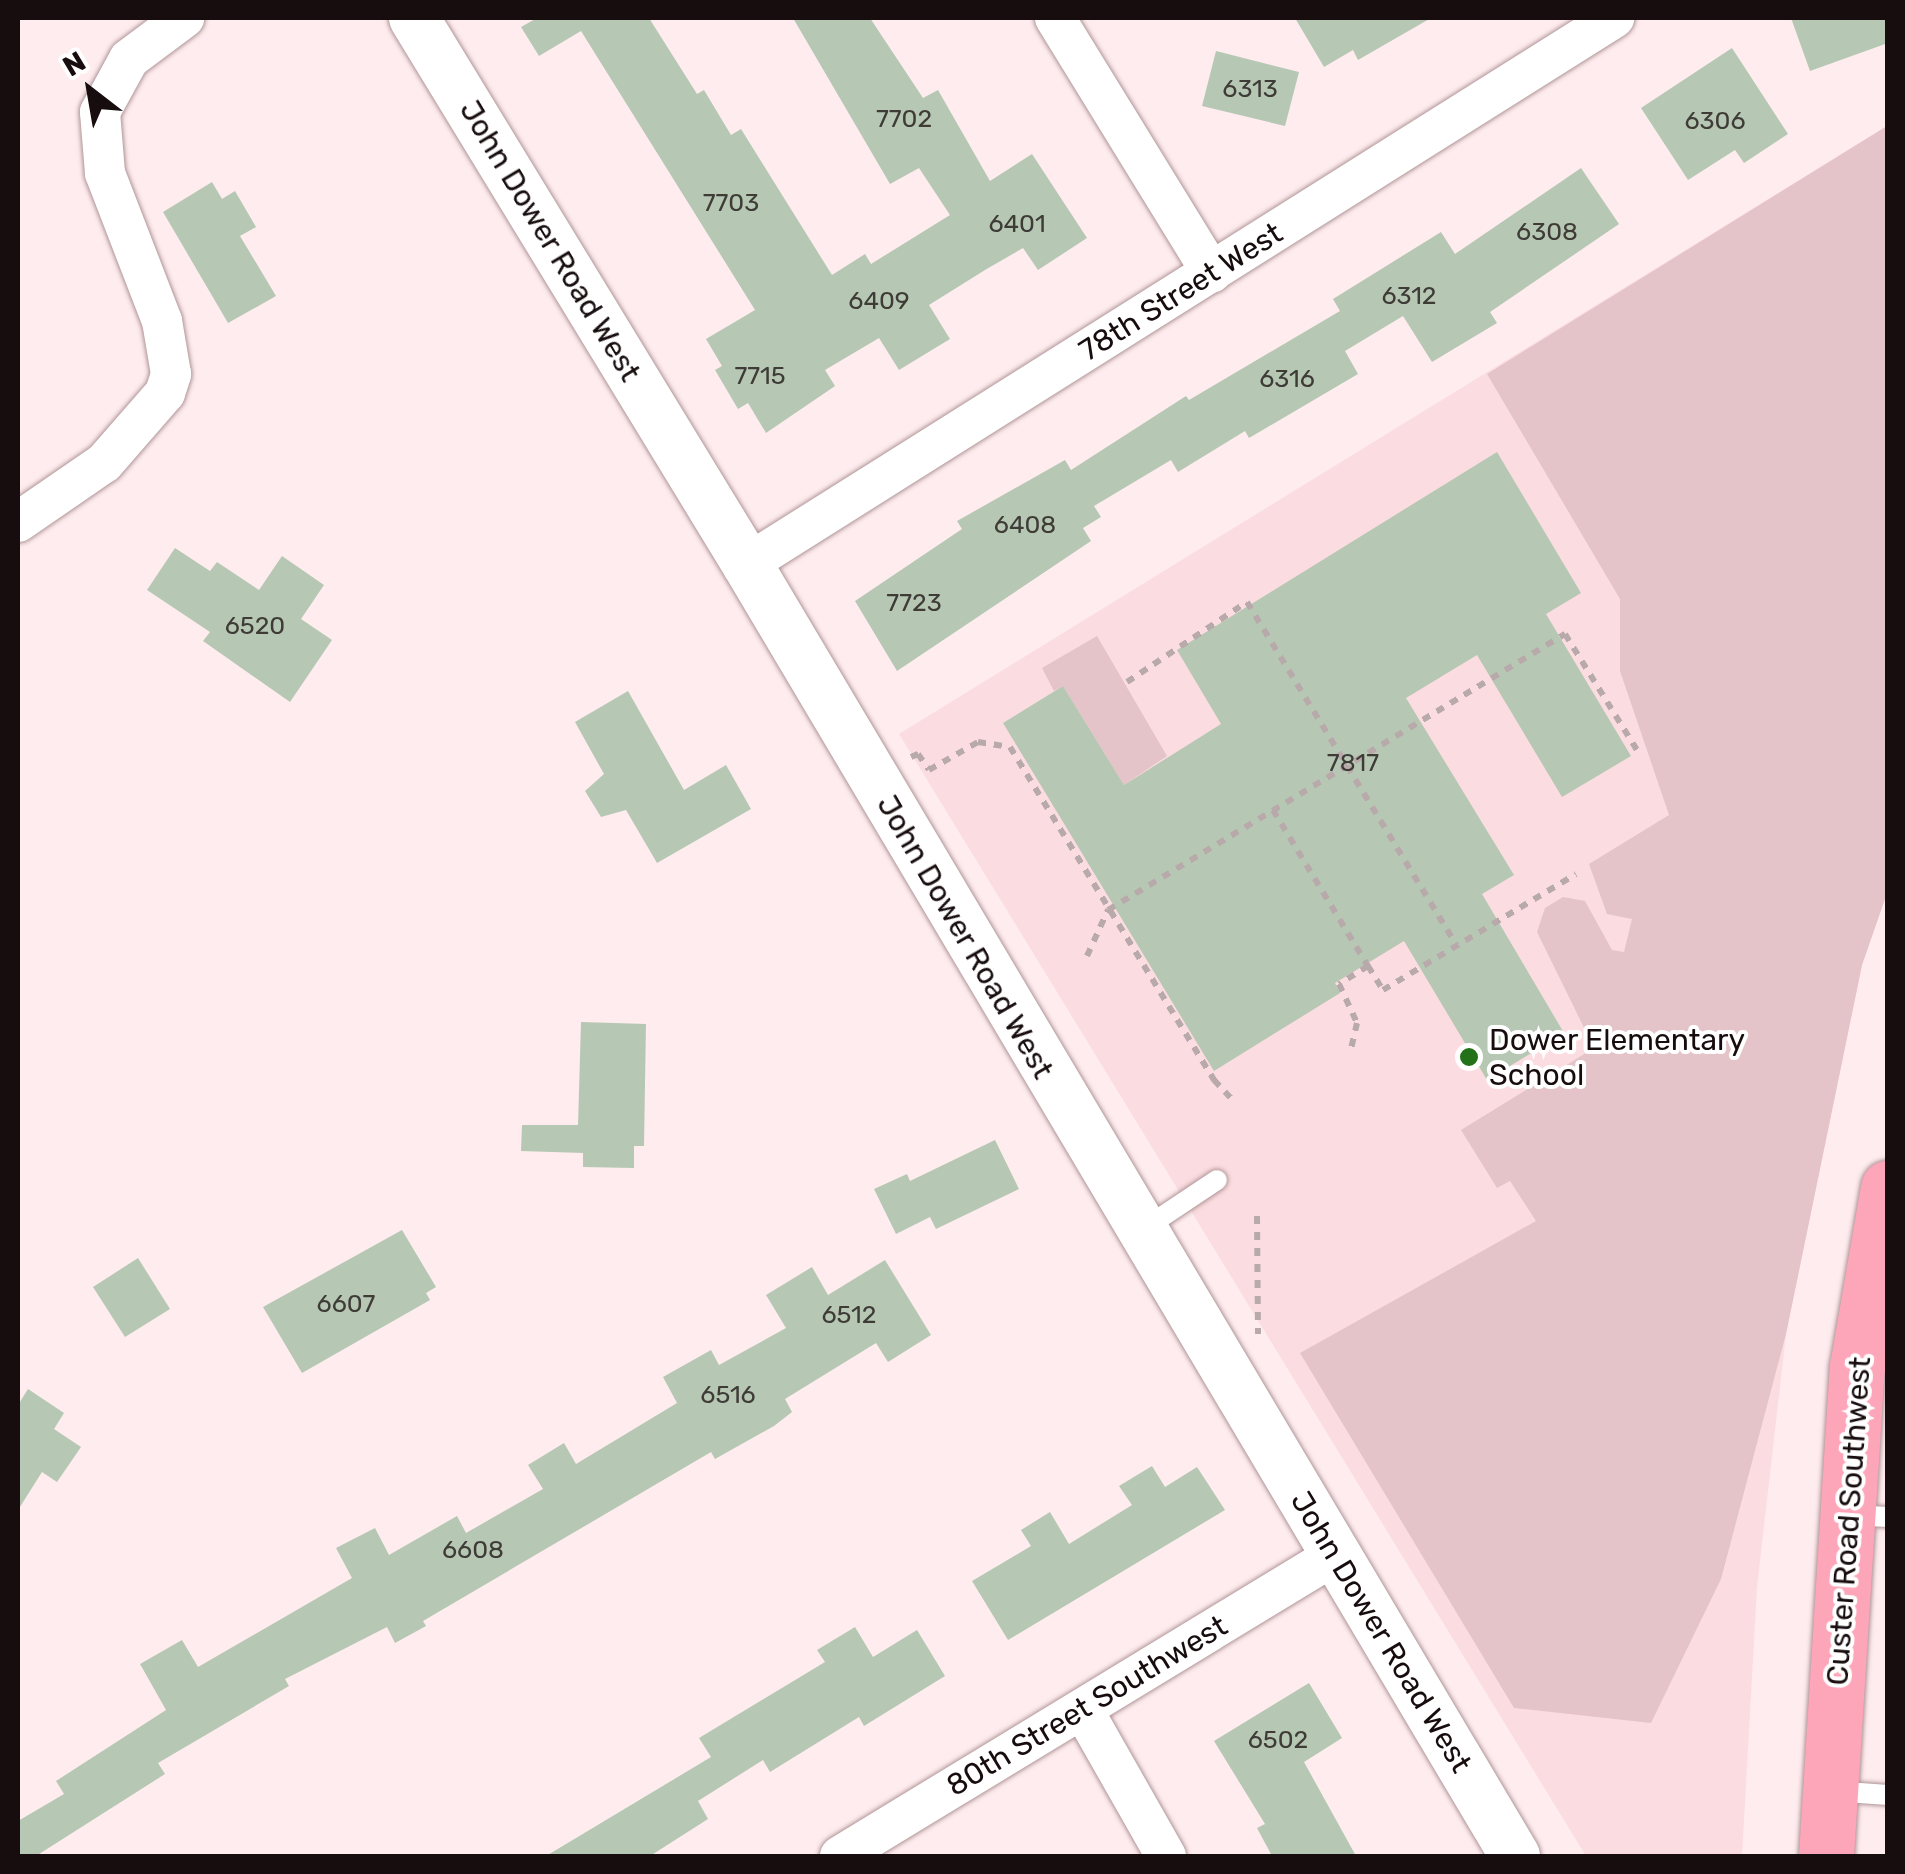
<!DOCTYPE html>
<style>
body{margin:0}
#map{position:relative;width:1905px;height:1874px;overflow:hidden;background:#feecee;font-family:Rubik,sans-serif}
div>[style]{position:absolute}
.built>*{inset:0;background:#fbdce0}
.green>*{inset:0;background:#e4c4c8}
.building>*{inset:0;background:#b6c8b4}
.path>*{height:6px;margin-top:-3px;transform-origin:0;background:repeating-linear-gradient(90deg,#b8a9ab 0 8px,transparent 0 16px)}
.roads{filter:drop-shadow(0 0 2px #b09598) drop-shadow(0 0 2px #b09598)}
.service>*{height:20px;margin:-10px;padding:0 10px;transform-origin:10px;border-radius:10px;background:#fff}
.minor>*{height:40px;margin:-20px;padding:0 20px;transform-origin:20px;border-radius:20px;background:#fff}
.tertiary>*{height:50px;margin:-25px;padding:0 25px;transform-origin:25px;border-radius:25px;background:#fff}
.primary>*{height:55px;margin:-27.5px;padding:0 27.5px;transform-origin:27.5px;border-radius:27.5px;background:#fda6b9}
.dots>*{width:28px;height:28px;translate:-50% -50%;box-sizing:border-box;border:5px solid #fff;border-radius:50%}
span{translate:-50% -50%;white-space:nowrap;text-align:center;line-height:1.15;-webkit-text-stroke:8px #fff;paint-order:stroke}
.number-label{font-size:25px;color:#3f3c38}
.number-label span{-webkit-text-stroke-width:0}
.street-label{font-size:30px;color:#170d0f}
.poi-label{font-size:30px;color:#170d0f}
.left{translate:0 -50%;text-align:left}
.frame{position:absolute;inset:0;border:20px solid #170d0f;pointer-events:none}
.north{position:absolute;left:40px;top:40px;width:100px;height:100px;-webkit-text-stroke:8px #fff;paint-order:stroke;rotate:329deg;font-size:28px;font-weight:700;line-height:40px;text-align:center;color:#170d0f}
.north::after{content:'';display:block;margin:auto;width:35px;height:45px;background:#170d0f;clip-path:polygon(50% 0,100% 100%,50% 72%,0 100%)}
</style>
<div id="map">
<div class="built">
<i style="clip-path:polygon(1887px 126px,1887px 893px,1862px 965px,1786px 1334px,1757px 1587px,1742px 1856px,1586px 1856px,899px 734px)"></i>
</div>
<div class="green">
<i style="clip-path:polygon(1887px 126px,1887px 893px,1862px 965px,1786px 1334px,1721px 1579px,1651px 1723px,1514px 1708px,1300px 1353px,1536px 1221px,1510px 1181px,1497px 1188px,1461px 1130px,1594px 1048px,1537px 932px,1545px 908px,1563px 897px,1585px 901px,1612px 950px,1624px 952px,1632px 919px,1607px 914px,1589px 864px,1669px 815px,1620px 671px,1620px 599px,1487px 374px)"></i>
<i style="clip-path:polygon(1097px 636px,1167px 756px,1124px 785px,1063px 686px,1054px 691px,1042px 668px)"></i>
</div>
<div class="building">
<i style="clip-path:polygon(537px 18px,649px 18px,697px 94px,704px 90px,731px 135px,741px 129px,832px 275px,865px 254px,871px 264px,950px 215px,919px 168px,890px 184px,793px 18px,870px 18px,923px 98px,938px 90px,990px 181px,1032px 154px,1087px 238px,1038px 270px,1023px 248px,985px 270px,929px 305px,950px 339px,899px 370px,879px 338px,825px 370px,835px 386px,766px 433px,748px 403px,738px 409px,715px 370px,722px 366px,706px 339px,755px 310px,581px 31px,539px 56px,521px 27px)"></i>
<i style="clip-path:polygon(1295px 18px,1431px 18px,1358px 60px,1353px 50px,1324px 67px)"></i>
<i style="clip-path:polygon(1791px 18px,1888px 18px,1888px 43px,1810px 71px)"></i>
<i style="clip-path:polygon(1732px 48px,1788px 134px,1744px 163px,1735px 150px,1688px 180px,1641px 108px)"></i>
<i style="clip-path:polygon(1216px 51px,1299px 72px,1285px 126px,1202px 106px)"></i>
<i style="clip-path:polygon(1581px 168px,1619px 224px,1490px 312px,1497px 323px,1432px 362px,1403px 316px,1345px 351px,1358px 374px,1249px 438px,1245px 431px,1178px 472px,1171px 460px,1094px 506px,1101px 517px,1083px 528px,1091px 541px,897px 671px,855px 601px,962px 529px,957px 521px,1065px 460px,1071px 470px,1186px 396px,1189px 400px,1340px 311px,1333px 299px,1441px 232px,1455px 254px)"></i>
<i style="clip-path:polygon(212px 182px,222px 199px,235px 191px,256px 227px,240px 236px,276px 296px,228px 323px,163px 212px)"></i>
<i style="clip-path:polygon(1497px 452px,1581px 593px,1546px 614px,1631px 756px,1562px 797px,1477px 655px,1406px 698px,1514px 875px,1482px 894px,1564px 1033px,1487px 1080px,1404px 941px,1335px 983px,1340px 993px,1214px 1071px,1003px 723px,1063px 686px,1124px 785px,1221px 724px,1177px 650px)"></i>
<i style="clip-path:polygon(175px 548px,210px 571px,217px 562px,259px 590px,282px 556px,324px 585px,301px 619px,332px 640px,290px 702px,203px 641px,210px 632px,147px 590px)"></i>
<i style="clip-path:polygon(628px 691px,684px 790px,726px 765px,751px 809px,657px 863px,626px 810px,601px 817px,585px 791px,604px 774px,575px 722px)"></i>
<i style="clip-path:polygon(581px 1022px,646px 1024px,644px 1146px,634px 1146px,634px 1168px,583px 1167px,583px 1153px,521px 1151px,522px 1125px,578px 1125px)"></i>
<i style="clip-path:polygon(995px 1140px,1019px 1189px,936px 1229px,930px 1217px,896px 1234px,874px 1189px,907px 1174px,910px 1181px)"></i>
<i style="clip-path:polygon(402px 1230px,436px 1287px,426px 1293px,430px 1300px,302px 1373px,263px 1307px)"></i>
<i style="clip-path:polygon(138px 1258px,170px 1309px,125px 1337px,93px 1287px)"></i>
<i style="clip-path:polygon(885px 1260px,931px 1335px,888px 1362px,876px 1343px,785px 1399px,792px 1412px,774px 1426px,715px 1459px,711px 1452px,423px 1621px,426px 1626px,395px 1643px,387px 1627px,285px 1679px,289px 1686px,158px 1763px,165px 1774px,36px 1856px,18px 1856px,18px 1821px,64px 1794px,56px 1781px,166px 1710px,140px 1664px,182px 1640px,198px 1667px,352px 1578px,336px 1548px,375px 1528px,389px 1555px,457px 1516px,466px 1533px,543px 1489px,528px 1465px,564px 1443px,576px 1464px,677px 1403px,663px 1377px,711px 1350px,719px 1365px,786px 1328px,766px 1295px,812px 1267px,828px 1295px)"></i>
<i style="clip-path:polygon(28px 1389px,64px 1413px,54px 1429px,81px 1447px,57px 1482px,42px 1472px,18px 1510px,18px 1405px)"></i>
<i style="clip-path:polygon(1152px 1466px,1165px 1487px,1197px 1467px,1225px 1510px,1008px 1640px,972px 1581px,1031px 1546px,1021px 1530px,1050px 1512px,1069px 1544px,1132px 1505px,1119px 1486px)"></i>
<i style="clip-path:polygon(855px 1627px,873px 1657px,917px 1630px,945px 1676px,864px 1726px,859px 1717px,770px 1772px,763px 1760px,698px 1801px,708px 1819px,650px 1856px,546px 1856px,711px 1757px,699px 1738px,825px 1662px,817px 1650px)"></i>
<i style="clip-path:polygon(1309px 1683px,1342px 1738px,1304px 1762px,1356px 1856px,1272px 1856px,1257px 1828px,1265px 1824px,1214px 1741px)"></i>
</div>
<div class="path">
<i style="left:1127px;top:682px;width:144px;rotate:-33.7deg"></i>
<i style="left:1247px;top:602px;width:402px;rotate:58.6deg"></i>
<i style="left:911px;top:757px;width:8px;rotate:-23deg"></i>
<i style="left:918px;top:754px;width:19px;rotate:55deg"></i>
<i style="left:929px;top:770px;width:56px;rotate:-29.7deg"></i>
<i style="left:978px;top:742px;width:32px;rotate:9deg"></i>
<i style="left:1010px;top:747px;width:391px;rotate:58.5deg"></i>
<i style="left:1214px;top:1080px;width:26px;rotate:47deg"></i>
<i style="left:1273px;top:810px;width:183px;rotate:58.7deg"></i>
<i style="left:1368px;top:966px;width:34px;rotate:148deg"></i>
<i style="left:1339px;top:984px;width:43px;rotate:65.2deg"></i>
<i style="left:1357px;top:1023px;width:28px;rotate:103deg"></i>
<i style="left:1087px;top:956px;width:51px;rotate:-65.5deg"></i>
<i style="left:1108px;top:910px;width:534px;rotate:-31.13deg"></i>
<i style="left:1565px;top:634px;width:137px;rotate:58.2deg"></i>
<i style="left:1368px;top:966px;width:28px;rotate:58deg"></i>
<i style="left:1383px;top:990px;width:225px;rotate:-31deg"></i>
<i style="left:1257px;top:1216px;width:118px;rotate:89.5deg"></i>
</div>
<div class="roads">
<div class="service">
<i style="left:1142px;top:1230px;width:90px;rotate:-33.7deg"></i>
<i style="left:1850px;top:1515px;width:38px;rotate:3deg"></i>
<i style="left:1832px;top:1791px;width:56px;rotate:4.1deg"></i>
</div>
<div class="minor">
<i style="left:1055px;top:18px;width:299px;rotate:58.4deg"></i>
<i style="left:18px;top:522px;width:104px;rotate:-34.5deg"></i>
<i style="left:104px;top:463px;width:93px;rotate:-48.9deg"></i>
<i style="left:165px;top:393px;width:20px;rotate:-72deg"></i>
<i style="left:171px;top:374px;width:54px;rotate:-99.6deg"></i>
<i style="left:162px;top:321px;width:159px;rotate:-111.1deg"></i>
<i style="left:105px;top:173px;width:61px;rotate:-94.7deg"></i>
<i style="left:100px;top:112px;width:60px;rotate:-61.3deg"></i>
<i style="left:129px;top:59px;width:69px;rotate:-36.7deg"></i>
<i style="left:747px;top:564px;width:1025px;rotate:-32.2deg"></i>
<i style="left:1083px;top:1710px;width:168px;rotate:60.4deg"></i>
<i style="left:840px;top:1856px;width:579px;rotate:-31.3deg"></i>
</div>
<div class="tertiary">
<i style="left:414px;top:18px;width:640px;rotate:58.62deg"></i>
<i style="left:747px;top:564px;width:1503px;rotate:59.27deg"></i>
</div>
<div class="primary">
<i style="left:1826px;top:1856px;width:490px;rotate:-86.4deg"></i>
<i style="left:1857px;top:1367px;width:182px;rotate:-80.2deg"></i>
</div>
</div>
<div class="dots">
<i style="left:1469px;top:1057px;background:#237219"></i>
</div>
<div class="number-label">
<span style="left:1250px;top:89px">6313</span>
<span style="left:904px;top:119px">7702</span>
<span style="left:1715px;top:121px">6306</span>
<span style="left:731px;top:203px">7703</span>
<span style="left:1017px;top:224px">6401</span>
<span style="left:1547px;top:232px">6308</span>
<span style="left:1409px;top:296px">6312</span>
<span style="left:879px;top:301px">6409</span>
<span style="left:760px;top:376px">7715</span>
<span style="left:1287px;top:379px">6316</span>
<span style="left:1025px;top:525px">6408</span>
<span style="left:914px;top:603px">7723</span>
<span style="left:255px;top:626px">6520</span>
<span style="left:1353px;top:763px">7817</span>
<span style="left:346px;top:1304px">6607</span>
<span style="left:849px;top:1315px">6512</span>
<span style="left:728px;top:1395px">6516</span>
<span style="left:473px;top:1550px">6608</span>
<span style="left:1278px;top:1740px">6502</span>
</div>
<div class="street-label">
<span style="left:550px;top:241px;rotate:59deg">John Dower Road West</span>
<span style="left:1181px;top:292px;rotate:-32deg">78th Street West</span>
<span style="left:965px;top:937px;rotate:60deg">John Dower Road West</span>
<span style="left:1849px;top:1521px;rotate:-86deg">Custer Road Southwest</span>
<span style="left:1381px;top:1632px;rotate:59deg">John Dower Road West</span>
<span style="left:1087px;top:1706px;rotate:-31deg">80th Street Southwest</span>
</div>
<div class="poi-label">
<span class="left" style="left:1489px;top:1057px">Dower Elementary<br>School</span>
</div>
<div class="frame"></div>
<div class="north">N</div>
</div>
